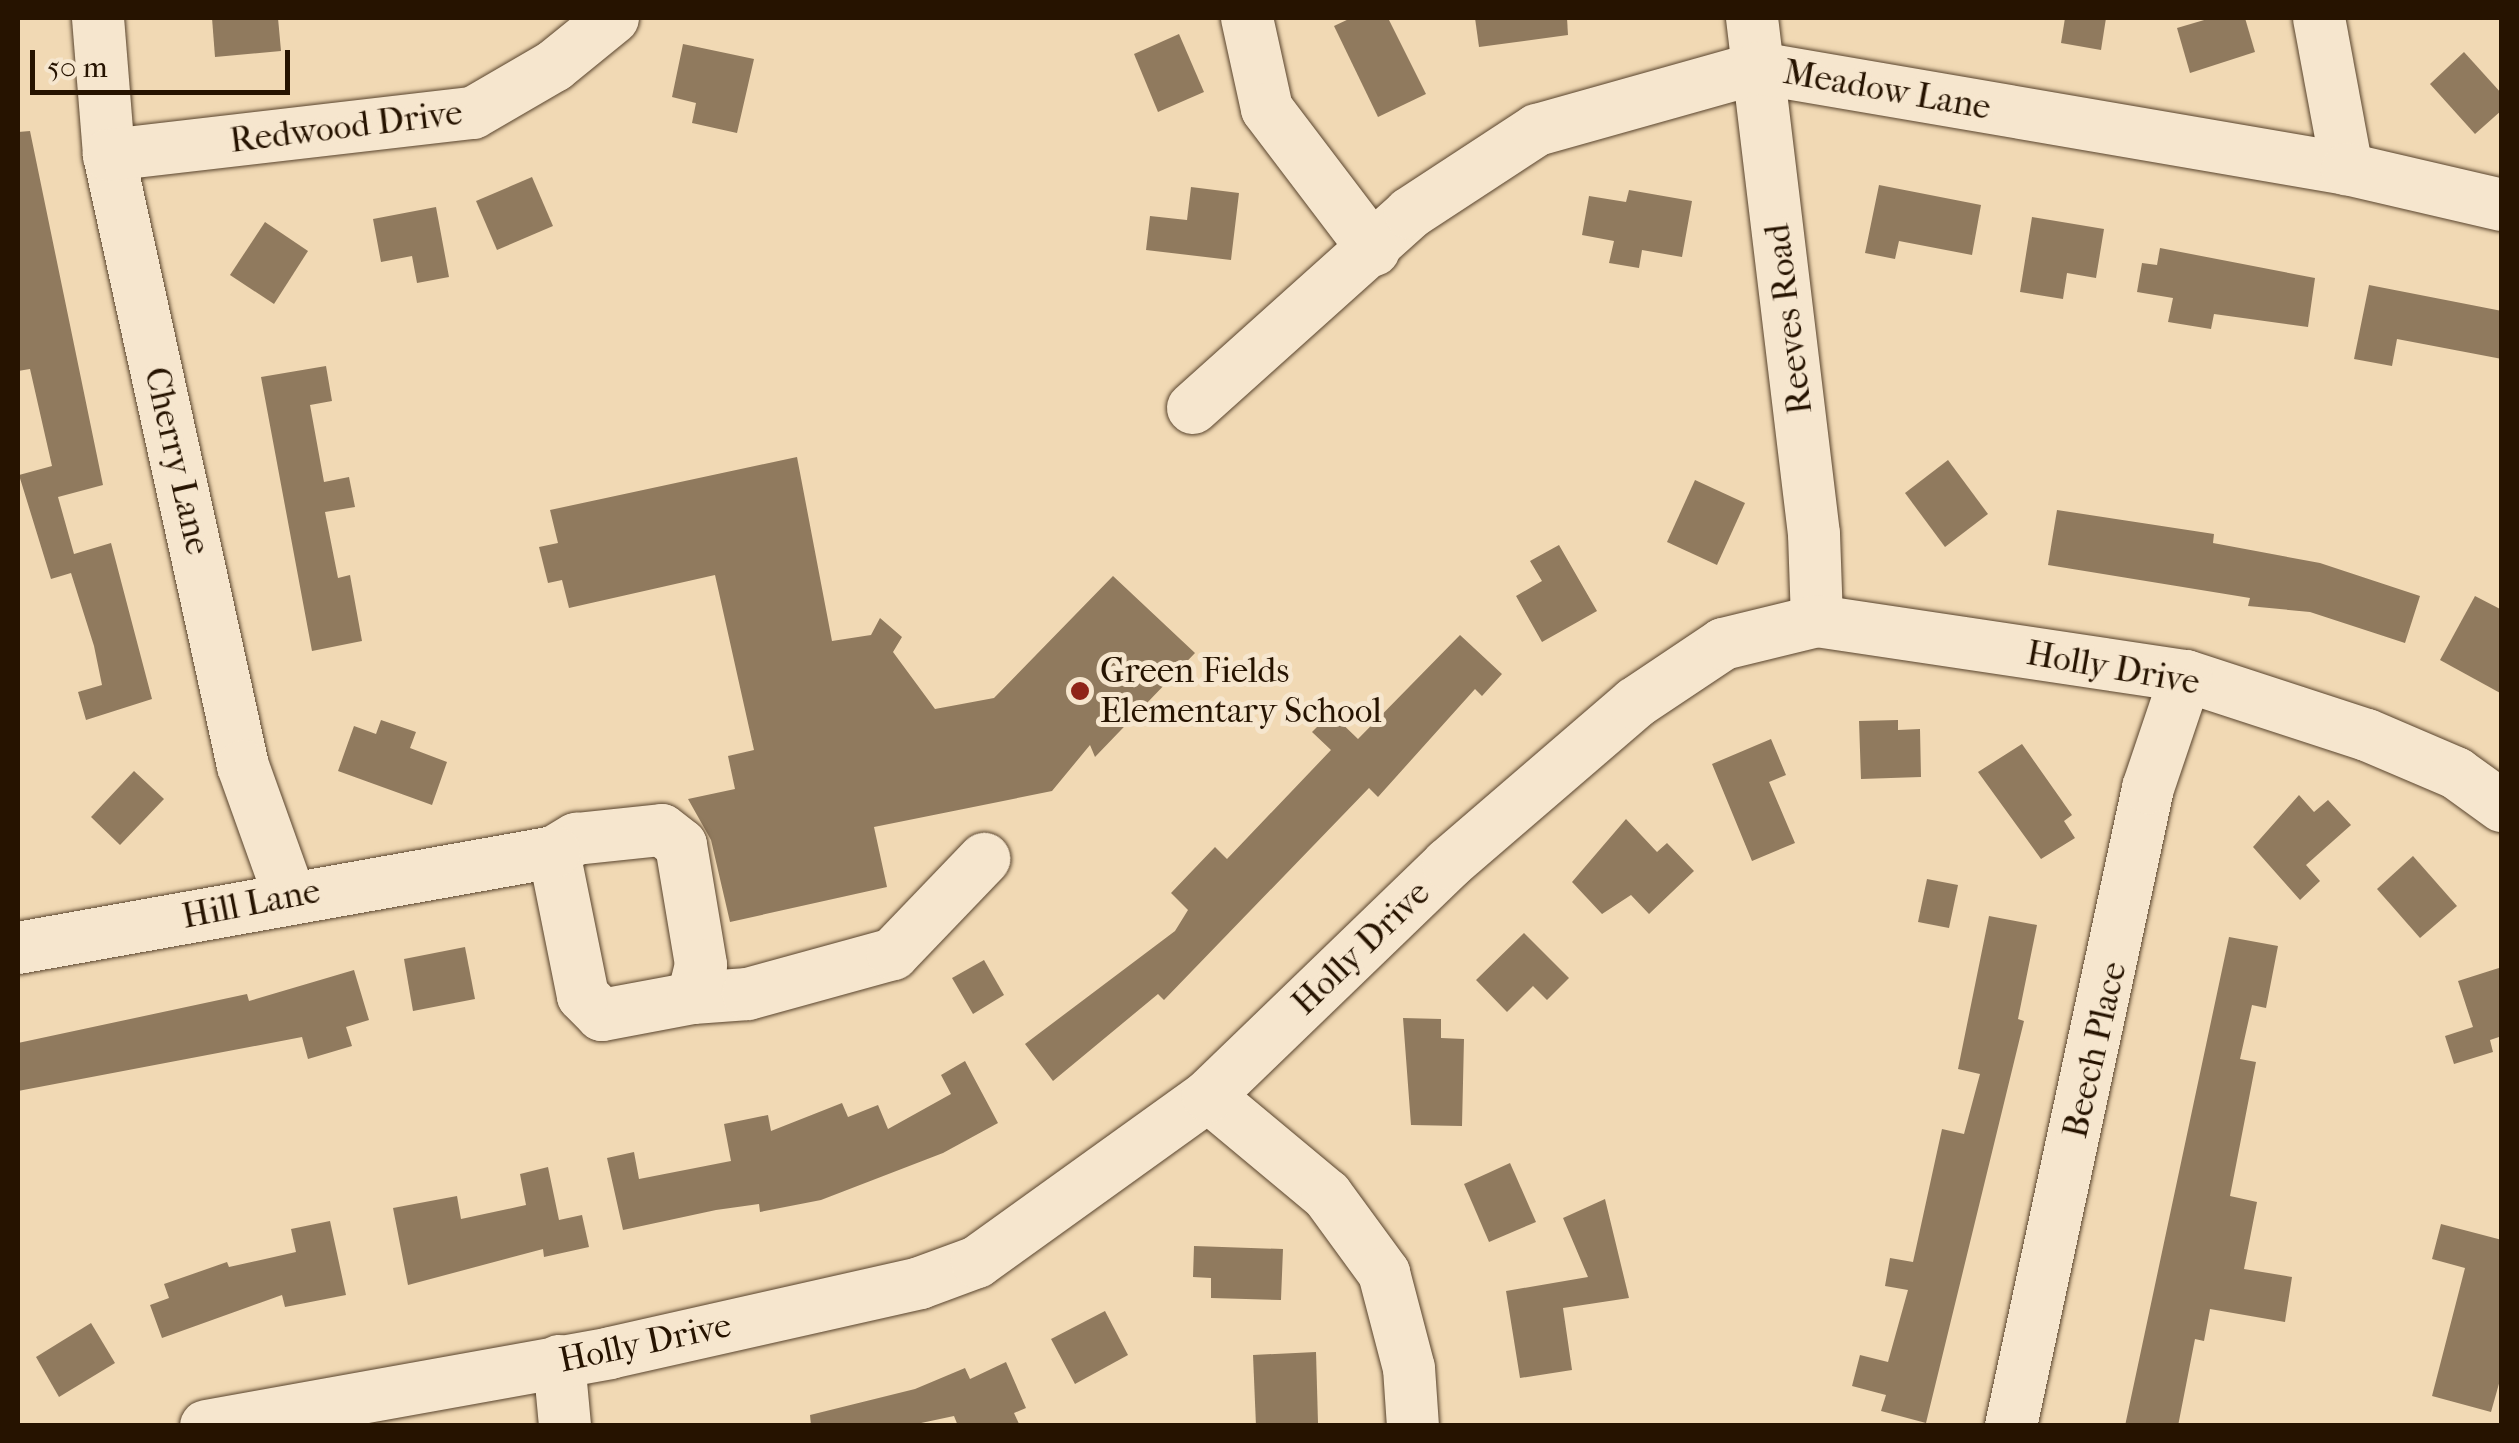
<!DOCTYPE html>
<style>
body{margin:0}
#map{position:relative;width:2519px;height:1443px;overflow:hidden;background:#f1d9b4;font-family:"IM FELL French Canon",serif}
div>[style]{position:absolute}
.building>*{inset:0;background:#907a5e}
.roads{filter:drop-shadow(0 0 2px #59442d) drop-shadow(0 0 2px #59442d)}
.minor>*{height:52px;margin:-26px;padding:0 26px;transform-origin:26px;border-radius:26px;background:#f6e6ce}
.dots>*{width:28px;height:28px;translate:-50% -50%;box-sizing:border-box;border:5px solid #f6e6ce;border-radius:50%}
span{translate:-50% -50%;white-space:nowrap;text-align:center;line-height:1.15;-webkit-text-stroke:10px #f6e6ce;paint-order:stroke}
.street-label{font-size:35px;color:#261300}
.poi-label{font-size:35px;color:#261300}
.left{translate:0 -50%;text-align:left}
.frame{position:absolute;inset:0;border:20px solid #261300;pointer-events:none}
.scale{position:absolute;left:30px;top:50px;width:260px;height:45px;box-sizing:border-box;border:5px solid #261300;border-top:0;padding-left:12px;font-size:30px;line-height:35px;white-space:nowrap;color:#261300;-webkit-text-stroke:8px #f6e6ce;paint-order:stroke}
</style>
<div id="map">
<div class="building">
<i style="clip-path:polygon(212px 18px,278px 18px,281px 51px,215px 57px)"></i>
<i style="clip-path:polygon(1351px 18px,1388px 18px,1426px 94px,1378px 117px,1334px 26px)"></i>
<i style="clip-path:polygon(1475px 18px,1567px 18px,1568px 35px,1479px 47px)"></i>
<i style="clip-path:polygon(2065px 18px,2106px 18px,2101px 50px,2061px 43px)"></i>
<i style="clip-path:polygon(2211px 18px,2245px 18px,2255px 52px,2190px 73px,2177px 28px)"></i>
<i style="clip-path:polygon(1179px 34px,1204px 92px,1158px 112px,1134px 54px)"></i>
<i style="clip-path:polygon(683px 44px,754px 59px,737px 133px,692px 123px,696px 103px,672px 97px)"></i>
<i style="clip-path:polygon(2464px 52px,2502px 94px,2502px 110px,2475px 134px,2430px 84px)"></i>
<i style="clip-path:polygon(30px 131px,103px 485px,58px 497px,74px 554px,111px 543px,152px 699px,86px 720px,78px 692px,102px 685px,94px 646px,71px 573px,51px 579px,19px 475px,52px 466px,30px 369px,18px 371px,18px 132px)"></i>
<i style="clip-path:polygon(532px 177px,553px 226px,497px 250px,476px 201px)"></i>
<i style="clip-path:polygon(1879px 185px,1981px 205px,1972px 255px,1899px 241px,1895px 259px,1865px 253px)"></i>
<i style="clip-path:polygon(1191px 187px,1239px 193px,1231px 260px,1146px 250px,1150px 216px,1187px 220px)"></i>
<i style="clip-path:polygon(1629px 190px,1692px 201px,1682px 257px,1642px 250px,1639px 268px,1609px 263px,1614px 241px,1582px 235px,1589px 196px,1626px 202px)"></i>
<i style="clip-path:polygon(436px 207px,449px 277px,417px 283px,412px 256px,381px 262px,373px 219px)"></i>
<i style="clip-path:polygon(2032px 217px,2104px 229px,2096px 278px,2067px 273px,2063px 299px,2020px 292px)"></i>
<i style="clip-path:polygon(265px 222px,308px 251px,274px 304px,230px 275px)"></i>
<i style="clip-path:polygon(2160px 248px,2315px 278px,2308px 327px,2214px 314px,2211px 329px,2168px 322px,2173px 298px,2137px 292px,2142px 263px,2157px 265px)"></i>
<i style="clip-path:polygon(2369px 285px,2502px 311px,2502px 359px,2397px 339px,2392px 366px,2354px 359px)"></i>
<i style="clip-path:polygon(326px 366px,332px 401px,310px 405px,324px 482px,349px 477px,355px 507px,325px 512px,338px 578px,350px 575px,362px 641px,312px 651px,261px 377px)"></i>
<i style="clip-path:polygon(797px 457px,832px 641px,871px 635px,880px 618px,902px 637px,893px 652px,935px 709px,994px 698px,1113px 576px,1195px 653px,1095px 757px,1090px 745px,1052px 791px,874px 827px,887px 887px,730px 922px,711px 840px,688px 799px,735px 789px,728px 756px,754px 750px,715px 575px,569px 608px,562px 580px,548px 583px,539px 547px,558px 543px,550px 510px)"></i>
<i style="clip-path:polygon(1948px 460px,1988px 514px,1945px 547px,1905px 493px)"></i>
<i style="clip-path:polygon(1695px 480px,1745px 503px,1717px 565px,1667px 542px)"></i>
<i style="clip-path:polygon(2057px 510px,2214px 534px,2213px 543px,2320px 563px,2420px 596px,2405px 643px,2310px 612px,2248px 606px,2250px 598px,2048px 565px)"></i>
<i style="clip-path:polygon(1559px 545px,1597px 611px,1542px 642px,1516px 596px,1542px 581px,1530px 561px)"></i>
<i style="clip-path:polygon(2475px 596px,2502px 610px,2502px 694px,2440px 660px)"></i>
<i style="clip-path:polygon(1460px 635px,1502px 674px,1482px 696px,1475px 689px,1378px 797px,1369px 788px,1164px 1000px,1158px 994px,1053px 1081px,1025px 1044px,1175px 931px,1188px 910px,1171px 893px,1215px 847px,1227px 859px,1331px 750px,1312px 732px,1331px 713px,1358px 739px)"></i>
<i style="clip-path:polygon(381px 720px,416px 732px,410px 748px,447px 762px,432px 805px,338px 771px,354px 726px,376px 734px)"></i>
<i style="clip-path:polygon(1898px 720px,1898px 730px,1920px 729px,1921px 777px,1861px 779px,1859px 721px)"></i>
<i style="clip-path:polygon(1771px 739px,1786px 775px,1769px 782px,1795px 843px,1752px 861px,1712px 764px)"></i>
<i style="clip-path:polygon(2022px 744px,2072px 815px,2064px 821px,2075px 838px,2041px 859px,1978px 772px)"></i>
<i style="clip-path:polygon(134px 771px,164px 799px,120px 845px,91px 817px)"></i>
<i style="clip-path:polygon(2299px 795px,2314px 812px,2328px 800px,2351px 825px,2306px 865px,2320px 881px,2300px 900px,2253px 847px)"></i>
<i style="clip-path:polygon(1626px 819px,1657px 852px,1667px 843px,1694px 871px,1649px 914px,1631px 895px,1602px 914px,1572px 882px)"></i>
<i style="clip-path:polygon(2413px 856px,2457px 906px,2420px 938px,2377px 889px)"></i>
<i style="clip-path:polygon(1927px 879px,1958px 885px,1949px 928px,1918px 922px)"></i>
<i style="clip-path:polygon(1989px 916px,2037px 925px,2018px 1019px,2024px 1021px,1926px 1423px,1881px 1411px,1886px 1395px,1852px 1386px,1860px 1355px,1888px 1362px,1908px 1290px,1885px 1286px,1890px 1258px,1913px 1262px,1942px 1129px,1964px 1134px,1980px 1074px,1958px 1069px)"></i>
<i style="clip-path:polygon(1524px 933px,1569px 978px,1547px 1000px,1533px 986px,1507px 1012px,1476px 980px)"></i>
<i style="clip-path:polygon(2229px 937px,2278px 946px,2266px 1008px,2252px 1005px,2240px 1059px,2256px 1062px,2230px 1196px,2257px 1202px,2244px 1269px,2292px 1277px,2285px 1322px,2210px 1309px,2204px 1341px,2195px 1339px,2178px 1426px,2125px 1426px)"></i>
<i style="clip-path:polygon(465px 947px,475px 999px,413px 1011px,404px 959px)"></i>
<i style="clip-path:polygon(984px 960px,1004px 995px,973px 1014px,952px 978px)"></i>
<i style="clip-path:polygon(2502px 967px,2502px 1036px,2490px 1040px,2493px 1052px,2454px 1064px,2445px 1036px,2473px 1027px,2458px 981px)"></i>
<i style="clip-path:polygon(354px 970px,369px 1020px,346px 1027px,352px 1046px,308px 1059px,302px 1037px,18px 1091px,18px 1043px,247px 994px,249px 1001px)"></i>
<i style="clip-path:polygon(1403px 1018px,1441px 1019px,1441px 1038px,1464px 1039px,1462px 1126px,1411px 1125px)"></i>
<i style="clip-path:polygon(965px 1061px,998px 1123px,943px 1153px,821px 1200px,760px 1212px,759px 1204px,716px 1210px,623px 1230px,607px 1158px,634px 1152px,639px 1179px,731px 1161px,724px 1124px,768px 1115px,771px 1131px,842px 1103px,848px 1117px,878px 1105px,888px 1129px,951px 1094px,941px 1075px)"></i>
<i style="clip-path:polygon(1510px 1163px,1536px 1222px,1489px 1242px,1464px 1184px)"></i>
<i style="clip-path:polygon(548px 1167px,559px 1220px,582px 1215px,589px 1247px,544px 1257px,543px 1249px,408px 1285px,393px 1208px,457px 1196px,461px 1219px,526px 1205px,520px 1174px)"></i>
<i style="clip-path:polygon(1605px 1199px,1629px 1298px,1563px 1308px,1572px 1370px,1520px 1378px,1506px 1291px,1588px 1277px,1563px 1218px)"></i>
<i style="clip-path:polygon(330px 1221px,346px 1295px,285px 1307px,282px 1295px,162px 1338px,150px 1305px,169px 1298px,164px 1284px,227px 1262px,229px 1267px,296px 1252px,291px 1229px)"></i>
<i style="clip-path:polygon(2441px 1224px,2502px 1240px,2502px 1373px,2491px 1412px,2432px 1396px,2465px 1268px,2432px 1259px)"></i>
<i style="clip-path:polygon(1194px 1246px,1283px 1249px,1281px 1300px,1211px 1298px,1211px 1278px,1193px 1277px)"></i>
<i style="clip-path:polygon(1105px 1311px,1128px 1355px,1075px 1384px,1051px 1339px)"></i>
<i style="clip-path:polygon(91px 1323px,115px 1363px,59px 1397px,36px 1357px)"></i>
<i style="clip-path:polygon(1316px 1352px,1318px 1423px,1256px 1426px,1253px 1355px)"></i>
<i style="clip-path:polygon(1006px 1362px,1026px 1408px,1014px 1413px,1020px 1426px,958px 1426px,954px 1416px,907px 1426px,811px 1426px,810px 1415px,915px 1389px,965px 1368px,970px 1379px)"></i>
</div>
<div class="roads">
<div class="minor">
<i style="left:98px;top:18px;width:137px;rotate:85.4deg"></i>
<i style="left:109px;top:155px;width:626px;rotate:77.63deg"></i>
<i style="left:243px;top:766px;width:139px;rotate:70.3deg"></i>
<i style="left:1247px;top:18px;width:93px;rotate:77.6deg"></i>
<i style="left:1267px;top:109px;width:177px;rotate:52.8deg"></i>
<i style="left:1752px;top:18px;width:520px;rotate:83.15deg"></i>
<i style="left:1814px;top:534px;width:87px;rotate:88deg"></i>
<i style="left:2319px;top:18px;width:154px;rotate:79.5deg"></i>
<i style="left:109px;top:155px;width:366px;rotate:-6.6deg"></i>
<i style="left:473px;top:113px;width:94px;rotate:-30.1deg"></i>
<i style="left:554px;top:66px;width:76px;rotate:-39.1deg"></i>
<i style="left:1193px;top:408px;width:292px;rotate:-41.9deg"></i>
<i style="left:1410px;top:213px;width:152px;rotate:-33.2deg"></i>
<i style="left:1537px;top:130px;width:230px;rotate:-15.7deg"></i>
<i style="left:1758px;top:68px;width:598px;rotate:9.73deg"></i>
<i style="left:2347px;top:169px;width:159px;rotate:13.1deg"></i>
<i style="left:662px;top:830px;width:24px;rotate:38deg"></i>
<i style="left:681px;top:845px;width:122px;rotate:80.5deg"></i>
<i style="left:701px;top:965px;width:34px;rotate:104deg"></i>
<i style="left:693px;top:998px;width:93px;rotate:169.4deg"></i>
<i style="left:602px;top:1015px;width:27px;rotate:-135deg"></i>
<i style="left:583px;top:996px;width:147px;rotate:-101.4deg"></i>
<i style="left:554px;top:852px;width:26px;rotate:-31deg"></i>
<i style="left:576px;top:839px;width:86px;rotate:-6deg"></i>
<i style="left:18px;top:948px;width:545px;rotate:-10.15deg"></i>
<i style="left:693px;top:998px;width:55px;rotate:-4.2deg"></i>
<i style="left:748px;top:994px;width:150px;rotate:-15.4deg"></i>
<i style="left:893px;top:954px;width:132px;rotate:-46.2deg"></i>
<i style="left:1208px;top:1096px;width:155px;rotate:39.8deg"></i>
<i style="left:1327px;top:1195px;width:97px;rotate:53.8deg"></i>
<i style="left:1384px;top:1273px;width:98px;rotate:75.3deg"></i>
<i style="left:1409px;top:1368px;width:58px;rotate:86.1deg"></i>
<i style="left:559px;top:1361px;width:65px;rotate:84.7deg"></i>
<i style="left:206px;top:1426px;width:411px;rotate:-10.2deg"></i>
<i style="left:610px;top:1353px;width:318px;rotate:-12.7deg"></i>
<i style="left:920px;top:1283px;width:61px;rotate:-20.2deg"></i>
<i style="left:977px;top:1262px;width:284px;rotate:-35.7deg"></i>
<i style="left:1208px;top:1096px;width:334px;rotate:-44deg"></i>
<i style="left:1448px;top:864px;width:247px;rotate:-40.7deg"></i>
<i style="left:1635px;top:703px;width:106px;rotate:-33.8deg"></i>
<i style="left:1723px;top:644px;width:97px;rotate:-13.7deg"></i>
<i style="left:1817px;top:621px;width:373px;rotate:8.5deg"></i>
<i style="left:2186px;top:676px;width:190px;rotate:18.1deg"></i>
<i style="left:2367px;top:735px;width:97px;rotate:23.1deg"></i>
<i style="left:2456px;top:773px;width:57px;rotate:35.7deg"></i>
<i style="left:2011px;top:1426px;width:653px;rotate:-77.88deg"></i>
<i style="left:2148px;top:788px;width:118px;rotate:-71.3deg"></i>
</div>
</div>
<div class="dots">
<i style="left:1080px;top:691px;background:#8f2418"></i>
</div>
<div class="street-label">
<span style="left:1887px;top:90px;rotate:10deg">Meadow Lane</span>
<span style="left:346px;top:127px;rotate:-7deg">Redwood Drive</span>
<span style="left:1789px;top:319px;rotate:-97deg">Reeves Road</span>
<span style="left:177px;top:461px;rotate:77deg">Cherry Lane</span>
<span style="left:2113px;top:668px;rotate:10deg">Holly Drive</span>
<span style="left:251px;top:904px;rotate:-11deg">Hill Lane</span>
<span style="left:1361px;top:948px;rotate:-44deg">Holly Drive</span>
<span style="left:2095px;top:1050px;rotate:-77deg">Beech Place</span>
<span style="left:645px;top:1343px;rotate:-12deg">Holly Drive</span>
</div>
<div class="poi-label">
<span class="left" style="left:1100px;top:691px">Green Fields<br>Elementary School</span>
</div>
<div class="frame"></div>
<div class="scale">50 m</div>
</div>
